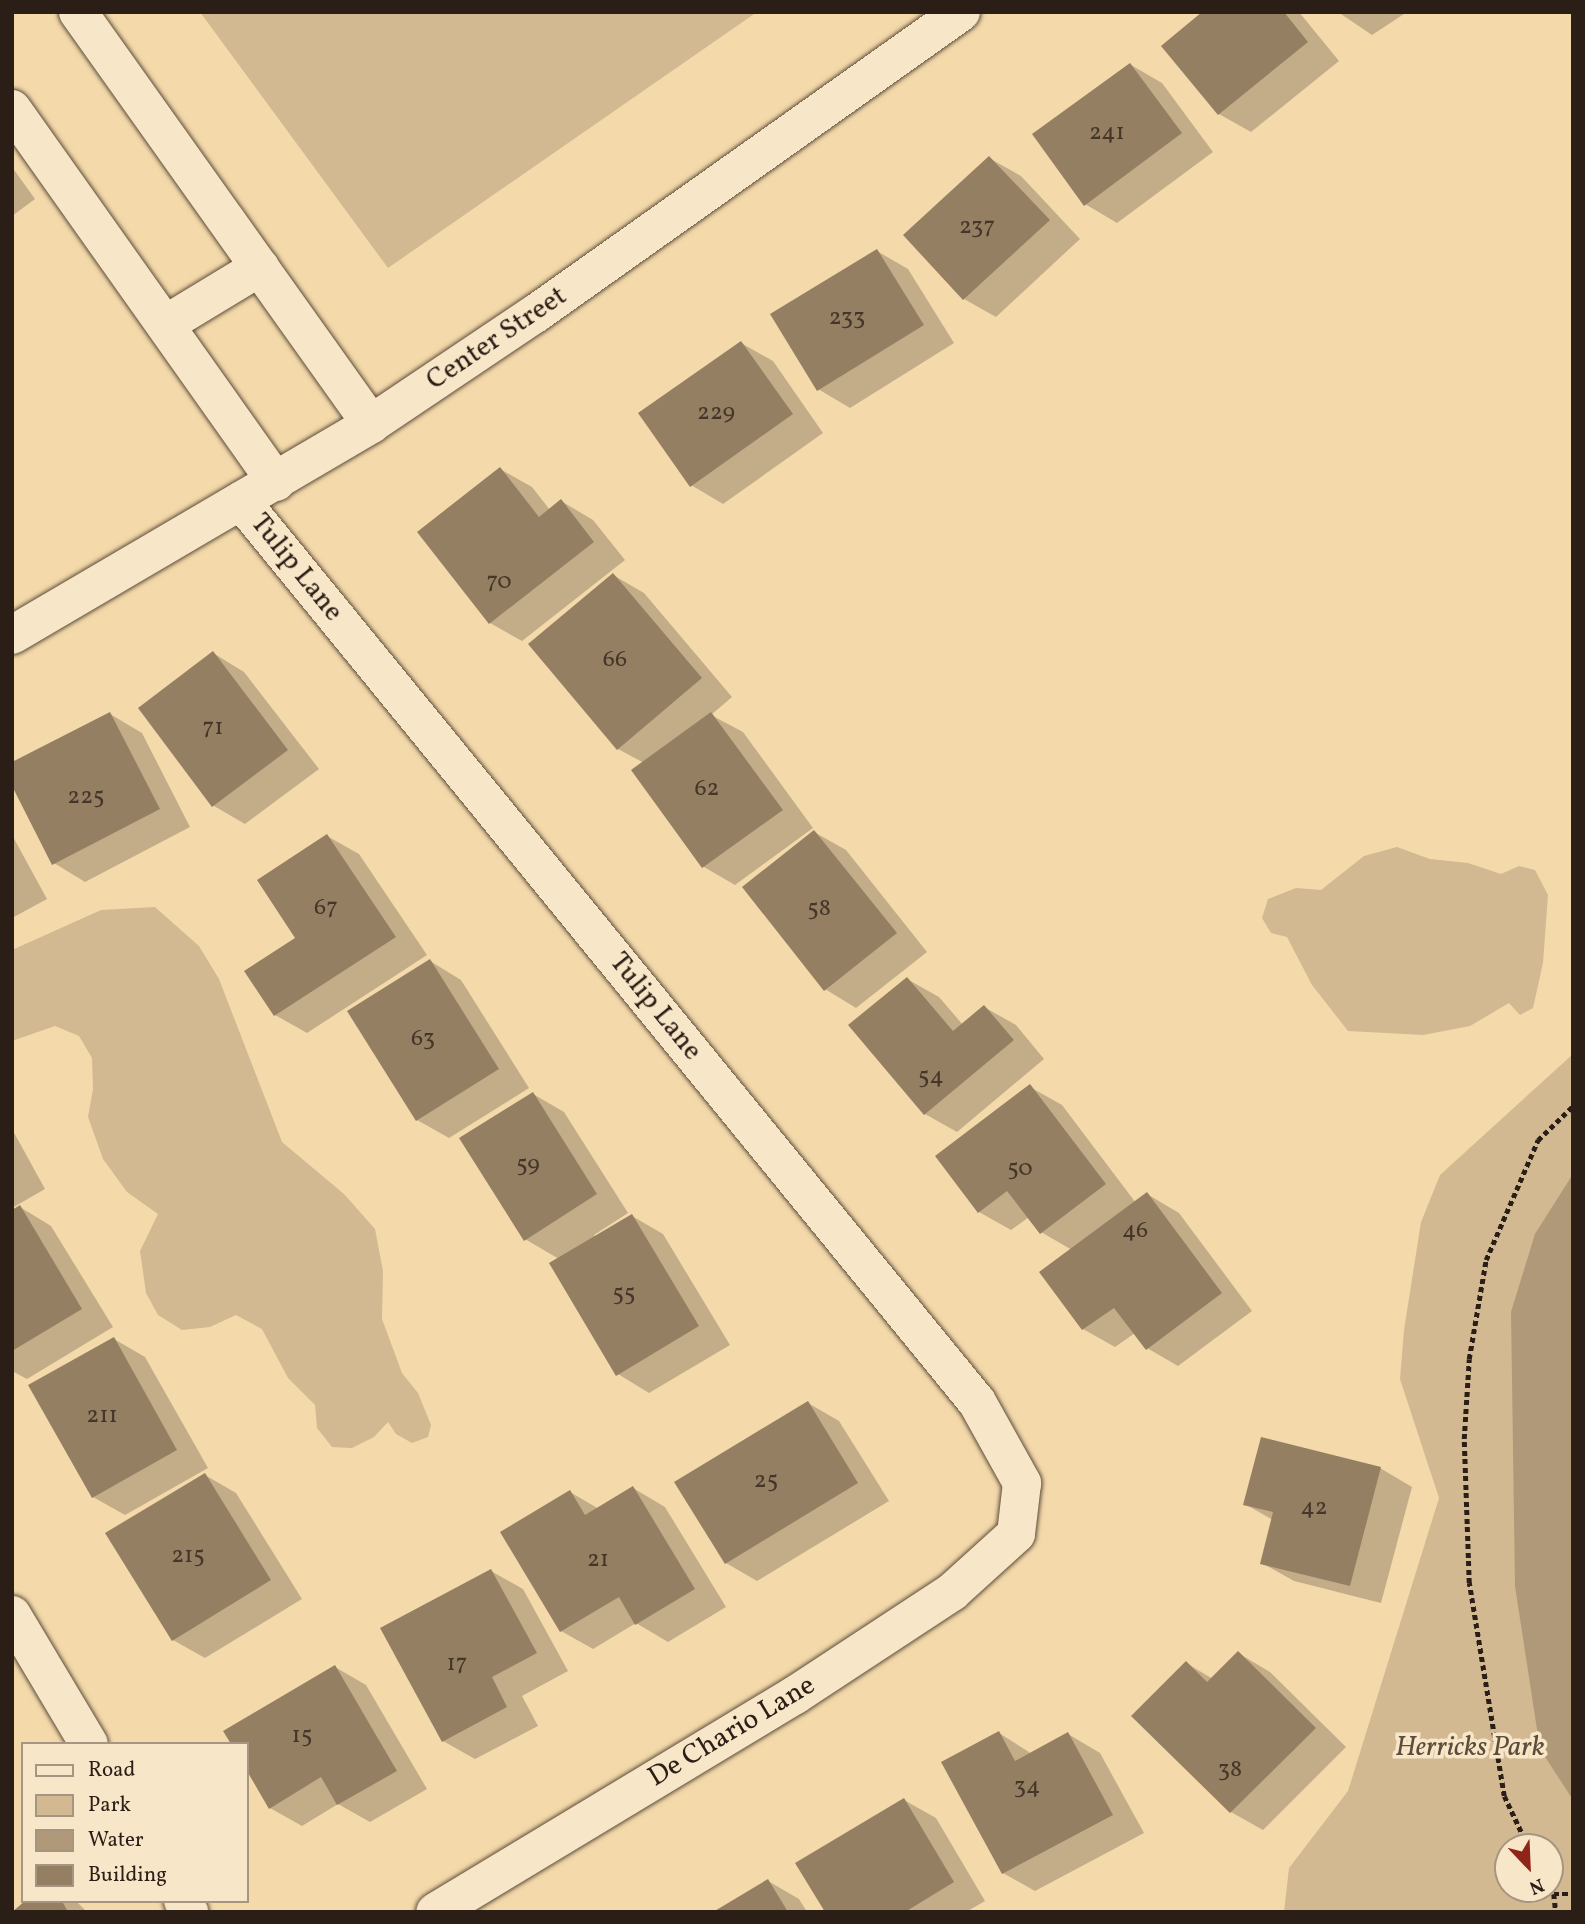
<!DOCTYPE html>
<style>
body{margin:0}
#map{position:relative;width:1585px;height:1924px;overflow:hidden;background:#f4d9aa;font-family:Vollkorn,serif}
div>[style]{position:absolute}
.green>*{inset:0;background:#d2b991}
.water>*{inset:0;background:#b09978}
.shadow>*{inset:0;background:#0003}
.building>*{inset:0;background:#947f63}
.path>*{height:4.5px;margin-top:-2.25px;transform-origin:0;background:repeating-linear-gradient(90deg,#2b1e16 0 5px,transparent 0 8.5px)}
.roads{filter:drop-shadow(0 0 2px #5d4d3b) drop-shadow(0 0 2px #5d4d3b)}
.minor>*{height:38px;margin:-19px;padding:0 19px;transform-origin:19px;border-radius:19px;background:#f8e6c8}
span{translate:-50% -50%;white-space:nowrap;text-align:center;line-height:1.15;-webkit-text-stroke:7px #f8e6c8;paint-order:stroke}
.number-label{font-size:24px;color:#453629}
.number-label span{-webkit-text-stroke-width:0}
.street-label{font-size:28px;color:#2b1e16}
.park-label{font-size:28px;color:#5d4c3b;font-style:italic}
.frame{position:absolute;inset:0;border:14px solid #2b1e16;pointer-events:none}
.legend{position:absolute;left:21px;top:1742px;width:228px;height:161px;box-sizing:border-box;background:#f8e6c8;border:2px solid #a69681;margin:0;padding:9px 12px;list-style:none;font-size:21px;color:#2b1e16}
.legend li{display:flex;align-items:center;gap:14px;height:35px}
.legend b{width:35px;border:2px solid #a69681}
.north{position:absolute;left:1494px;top:1833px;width:70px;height:70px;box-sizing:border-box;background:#f8e6c8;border:2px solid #a69681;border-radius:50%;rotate:157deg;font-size:19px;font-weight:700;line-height:28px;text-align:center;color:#2b1e16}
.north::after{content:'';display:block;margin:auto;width:24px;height:32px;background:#8f2418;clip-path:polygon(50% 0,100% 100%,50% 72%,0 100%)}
</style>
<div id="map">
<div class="green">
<i style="clip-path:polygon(200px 12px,757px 12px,388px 268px)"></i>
<i style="clip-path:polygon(1397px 847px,1430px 859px,1468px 863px,1501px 874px,1519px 866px,1535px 870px,1548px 895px,1543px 963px,1533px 1008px,1520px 1015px,1509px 1003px,1470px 1026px,1423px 1035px,1348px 1031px,1312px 985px,1287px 937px,1271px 933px,1262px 918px,1268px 899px,1296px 888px,1321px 890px,1364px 856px)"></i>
<i style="clip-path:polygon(155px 907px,199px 946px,219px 979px,282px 1142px,344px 1194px,375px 1229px,383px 1271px,382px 1319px,402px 1373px,418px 1393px,431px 1425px,428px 1437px,412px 1443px,396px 1434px,388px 1422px,374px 1437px,352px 1448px,332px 1447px,317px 1428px,315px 1405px,288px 1378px,262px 1329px,236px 1315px,210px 1327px,182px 1330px,158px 1315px,146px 1293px,140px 1251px,158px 1214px,127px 1192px,103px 1159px,88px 1117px,93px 1089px,92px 1058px,79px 1036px,55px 1026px,12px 1041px,12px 950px,101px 910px)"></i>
<i style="clip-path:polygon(evenodd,1573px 1054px,1573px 1912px,1284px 1912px,1289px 1868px,1348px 1791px,1439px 1498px,1400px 1379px,1404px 1330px,1421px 1222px,1440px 1175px,1573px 1054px,1508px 1847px,1550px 1847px,1550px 1889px,1508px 1889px,1508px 1847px)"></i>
</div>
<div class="water">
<i style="clip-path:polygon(1573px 1174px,1573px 1800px,1540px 1749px,1515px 1586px,1511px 1312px,1535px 1234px)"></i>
</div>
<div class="shadow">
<i style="clip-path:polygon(1205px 12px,1299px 12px,1339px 61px,1251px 132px,1219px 114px)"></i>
<i style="clip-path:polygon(1338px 12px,1407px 12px,1372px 35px)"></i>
<i style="clip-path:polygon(1131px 65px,1162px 83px,1213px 152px,1117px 223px,1085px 204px)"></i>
<i style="clip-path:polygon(989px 158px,1021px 176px,1080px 239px,996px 317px,964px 299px)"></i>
<i style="clip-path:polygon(12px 167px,35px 199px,12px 216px)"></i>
<i style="clip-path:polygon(877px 251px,908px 269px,954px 343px,850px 408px,818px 389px)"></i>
<i style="clip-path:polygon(741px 343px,773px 361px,823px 433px,723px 504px,691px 485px)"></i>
<i style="clip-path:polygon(500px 469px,532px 487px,550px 510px,561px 501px,593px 520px,625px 560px,522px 641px,490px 623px)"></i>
<i style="clip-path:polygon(613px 575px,644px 593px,732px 697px,711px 715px,743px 732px,813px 828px,735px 885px,704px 867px,634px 771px,644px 763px,618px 749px)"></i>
<i style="clip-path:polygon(213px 653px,244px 672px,319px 769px,245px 824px,214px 806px)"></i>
<i style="clip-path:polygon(110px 714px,142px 733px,190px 827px,85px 882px,54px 863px)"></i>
<i style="clip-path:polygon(814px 832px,846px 850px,927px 952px,856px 1008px,825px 989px)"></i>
<i style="clip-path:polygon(12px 835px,47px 899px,12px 918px)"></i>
<i style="clip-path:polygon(327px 836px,359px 854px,427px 955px,307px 1033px,275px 1015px)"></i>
<i style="clip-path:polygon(430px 961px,461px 980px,529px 1088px,449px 1138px,417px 1120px)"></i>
<i style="clip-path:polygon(907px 979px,939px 997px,963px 1025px,984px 1007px,1016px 1025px,1044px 1059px,957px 1132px,925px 1114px)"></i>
<i style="clip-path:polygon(1030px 1087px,1062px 1105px,1136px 1203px,1147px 1194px,1179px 1213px,1252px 1311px,1178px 1366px,1147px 1348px,1135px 1333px,1115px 1347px,1083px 1329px,1042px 1272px,1072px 1250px,1041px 1232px,1029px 1217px,1011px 1230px,979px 1212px)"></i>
<i style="clip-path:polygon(533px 1094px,564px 1112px,628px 1213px,594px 1235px,595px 1237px,632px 1216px,663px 1234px,730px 1345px,649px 1393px,618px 1374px,559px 1259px,525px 1239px)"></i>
<i style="clip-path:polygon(12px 1129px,45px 1189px,12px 1208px)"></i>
<i style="clip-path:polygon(20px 1207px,51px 1226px,113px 1327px,27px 1379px,12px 1371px,12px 1212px)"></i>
<i style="clip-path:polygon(114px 1339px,145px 1357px,208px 1468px,125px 1515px,93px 1497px)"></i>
<i style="clip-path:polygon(808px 1403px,839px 1421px,889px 1501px,757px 1581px,726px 1563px)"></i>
<i style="clip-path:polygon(1380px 1468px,1412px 1487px,1381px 1603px,1294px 1581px,1262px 1563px,1273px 1520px,1245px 1504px)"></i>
<i style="clip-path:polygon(205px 1475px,236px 1493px,302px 1599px,205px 1658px,173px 1640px)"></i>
<i style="clip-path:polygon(633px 1488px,665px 1507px,726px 1607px,668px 1642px,636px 1623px,593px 1649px,561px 1631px,570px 1492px,599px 1509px)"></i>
<i style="clip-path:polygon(491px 1571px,523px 1589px,568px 1671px,522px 1696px,538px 1726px,475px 1759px,443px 1741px)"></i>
<i style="clip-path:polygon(1238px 1653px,1270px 1672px,1346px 1747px,1263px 1830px,1231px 1812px,1134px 1716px,1186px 1663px,1213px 1679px)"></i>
<i style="clip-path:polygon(335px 1667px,366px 1685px,427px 1789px,370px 1822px,338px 1804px,302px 1826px,270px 1808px,247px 1768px,247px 1744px)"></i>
<i style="clip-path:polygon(999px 1733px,1032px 1754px,1068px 1734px,1100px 1753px,1144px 1833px,1035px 1891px,1003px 1873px)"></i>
<i style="clip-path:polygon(904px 1800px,936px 1818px,985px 1901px,966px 1912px,827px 1912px)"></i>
<i style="clip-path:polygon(768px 1881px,799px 1899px,807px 1912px,717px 1912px)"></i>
<i style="clip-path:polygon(29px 1901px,76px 1901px,87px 1912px,12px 1912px)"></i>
</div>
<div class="building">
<i style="clip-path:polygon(1202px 12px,1284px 12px,1308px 42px,1218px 115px,1161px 46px)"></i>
<i style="clip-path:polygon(1130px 63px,1182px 133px,1084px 206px,1032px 134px)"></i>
<i style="clip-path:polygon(989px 156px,1050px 220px,963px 300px,903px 235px)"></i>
<i style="clip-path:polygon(877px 249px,924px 325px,817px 391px,770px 314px)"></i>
<i style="clip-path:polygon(741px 341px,793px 414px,690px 487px,638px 413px)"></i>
<i style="clip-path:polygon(500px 467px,539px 517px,561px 499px,594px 542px,489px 624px,417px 532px)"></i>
<i style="clip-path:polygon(613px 573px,702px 678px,617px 750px,528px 644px)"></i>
<i style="clip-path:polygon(213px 651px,288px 750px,212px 807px,138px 708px)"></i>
<i style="clip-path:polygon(110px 712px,160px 809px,52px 865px,12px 786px,12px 762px)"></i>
<i style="clip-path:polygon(711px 712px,783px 810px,702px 868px,631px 770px)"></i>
<i style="clip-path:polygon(814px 830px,897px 933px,824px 991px,742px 887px)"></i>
<i style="clip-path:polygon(327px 834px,396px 937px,274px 1016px,244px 971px,295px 938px,257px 880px)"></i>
<i style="clip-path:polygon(430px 959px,499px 1069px,416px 1121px,347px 1011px)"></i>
<i style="clip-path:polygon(907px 977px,953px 1031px,984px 1005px,1014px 1040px,924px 1115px,848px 1025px)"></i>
<i style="clip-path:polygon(1030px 1084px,1106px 1184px,1040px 1234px,1007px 1191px,978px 1213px,935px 1156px)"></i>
<i style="clip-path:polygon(533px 1092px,597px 1194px,524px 1241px,459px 1138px)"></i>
<i style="clip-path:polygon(1147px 1192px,1222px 1293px,1146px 1350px,1114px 1308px,1082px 1330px,1039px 1272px)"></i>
<i style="clip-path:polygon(20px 1205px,82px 1309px,12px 1351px,12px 1210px)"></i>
<i style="clip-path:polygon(632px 1214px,699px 1326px,616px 1376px,549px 1263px)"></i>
<i style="clip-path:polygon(114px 1337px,177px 1450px,92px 1498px,28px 1385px)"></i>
<i style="clip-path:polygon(808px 1401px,858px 1483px,725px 1564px,674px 1482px)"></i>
<i style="clip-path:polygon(1261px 1437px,1381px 1467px,1350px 1586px,1260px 1564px,1273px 1512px,1243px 1505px)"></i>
<i style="clip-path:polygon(205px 1473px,271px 1580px,172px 1641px,105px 1533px)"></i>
<i style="clip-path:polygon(633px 1486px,695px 1589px,635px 1625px,619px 1597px,560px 1632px,500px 1532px,570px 1490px,585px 1515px)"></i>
<i style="clip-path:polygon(491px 1569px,537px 1653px,492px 1677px,507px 1707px,442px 1742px,380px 1628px)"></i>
<i style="clip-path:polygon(1238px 1651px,1316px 1728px,1230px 1813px,1131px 1716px,1186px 1661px,1207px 1682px)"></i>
<i style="clip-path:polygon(335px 1665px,397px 1771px,337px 1805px,321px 1777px,269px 1809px,247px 1771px,247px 1744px,231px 1744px,223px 1731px)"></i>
<i style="clip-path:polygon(999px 1731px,1015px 1761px,1068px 1732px,1113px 1815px,1002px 1874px,941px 1762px)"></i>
<i style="clip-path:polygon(904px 1798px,954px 1882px,905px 1912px,825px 1912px,795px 1863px)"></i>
<i style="clip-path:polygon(768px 1879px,788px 1912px,713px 1912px)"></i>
<i style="clip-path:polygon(25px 1901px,62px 1901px,68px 1912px,12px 1912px)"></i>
</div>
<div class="path">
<i style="left:1528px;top:1847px;width:56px;rotate:-115.2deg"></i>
<i style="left:1504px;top:1796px;width:216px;rotate:-99.3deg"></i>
<i style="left:1469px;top:1583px;width:144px;rotate:-92deg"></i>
<i style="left:1464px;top:1439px;width:80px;rotate:-86.4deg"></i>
<i style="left:1469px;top:1359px;width:100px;rotate:-80.3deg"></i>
<i style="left:1486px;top:1260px;width:131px;rotate:-66.6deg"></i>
<i style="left:1538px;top:1140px;width:49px;rotate:-44.2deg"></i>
<i style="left:1550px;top:1887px;width:8px;rotate:60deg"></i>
<i style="left:1554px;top:1894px;width:19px"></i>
<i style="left:1554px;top:1894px;width:18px;rotate:84deg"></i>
</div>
<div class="roads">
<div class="minor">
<i style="left:78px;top:12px;width:506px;rotate:54.58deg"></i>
<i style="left:12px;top:109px;width:457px;rotate:54.7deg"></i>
<i style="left:166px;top:324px;width:110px;rotate:-31.2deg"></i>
<i style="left:241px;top:501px;width:1163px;rotate:50.76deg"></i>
<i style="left:977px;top:1402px;width:93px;rotate:60.9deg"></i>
<i style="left:1022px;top:1483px;width:51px;rotate:96.7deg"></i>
<i style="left:1016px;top:1534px;width:86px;rotate:137.8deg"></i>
<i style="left:952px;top:1592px;width:188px;rotate:146.7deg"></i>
<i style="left:795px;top:1695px;width:420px;rotate:148.9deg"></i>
<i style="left:12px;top:635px;width:416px;rotate:-30.4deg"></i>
<i style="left:371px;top:424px;width:197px;rotate:-33.9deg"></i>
<i style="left:535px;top:314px;width:522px;rotate:-35.33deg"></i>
<i style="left:12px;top:1615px;width:150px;rotate:59.2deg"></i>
<i style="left:183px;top:1901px;width:13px;rotate:61deg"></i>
</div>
</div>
<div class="number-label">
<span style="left:1107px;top:134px">241</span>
<span style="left:977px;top:228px">237</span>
<span style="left:847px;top:319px">233</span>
<span style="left:716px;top:414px">229</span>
<span style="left:499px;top:583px">70</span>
<span style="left:615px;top:661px">66</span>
<span style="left:213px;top:729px">71</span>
<span style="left:707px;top:790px">62</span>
<span style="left:86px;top:798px">225</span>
<span style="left:326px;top:909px">67</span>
<span style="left:819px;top:910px">58</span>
<span style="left:423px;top:1040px">63</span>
<span style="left:931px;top:1078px">54</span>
<span style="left:528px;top:1166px">59</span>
<span style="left:1020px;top:1170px">50</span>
<span style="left:1135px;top:1232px">46</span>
<span style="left:624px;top:1295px">55</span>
<span style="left:102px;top:1417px">211</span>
<span style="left:766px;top:1482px">25</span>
<span style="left:1314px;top:1509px">42</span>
<span style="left:188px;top:1557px">215</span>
<span style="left:598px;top:1561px">21</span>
<span style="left:457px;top:1665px">17</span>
<span style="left:302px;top:1737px">15</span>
<span style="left:1230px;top:1771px">38</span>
<span style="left:1027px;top:1788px">34</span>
</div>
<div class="street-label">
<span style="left:497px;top:339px;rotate:-34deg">Center Street</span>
<span style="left:296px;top:568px;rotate:51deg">Tulip Lane</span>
<span style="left:655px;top:1007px;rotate:51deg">Tulip Lane</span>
<span style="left:732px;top:1732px;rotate:-31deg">De Chario Lane</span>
</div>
<div class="park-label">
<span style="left:1470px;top:1748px">Herricks Park</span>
</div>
<div class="frame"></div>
<ul class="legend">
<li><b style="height:9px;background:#f8e6c8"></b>Road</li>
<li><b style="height:19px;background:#d2b991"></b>Park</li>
<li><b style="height:19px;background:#b09978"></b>Water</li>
<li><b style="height:19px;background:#947f63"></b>Building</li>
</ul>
<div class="north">N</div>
</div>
